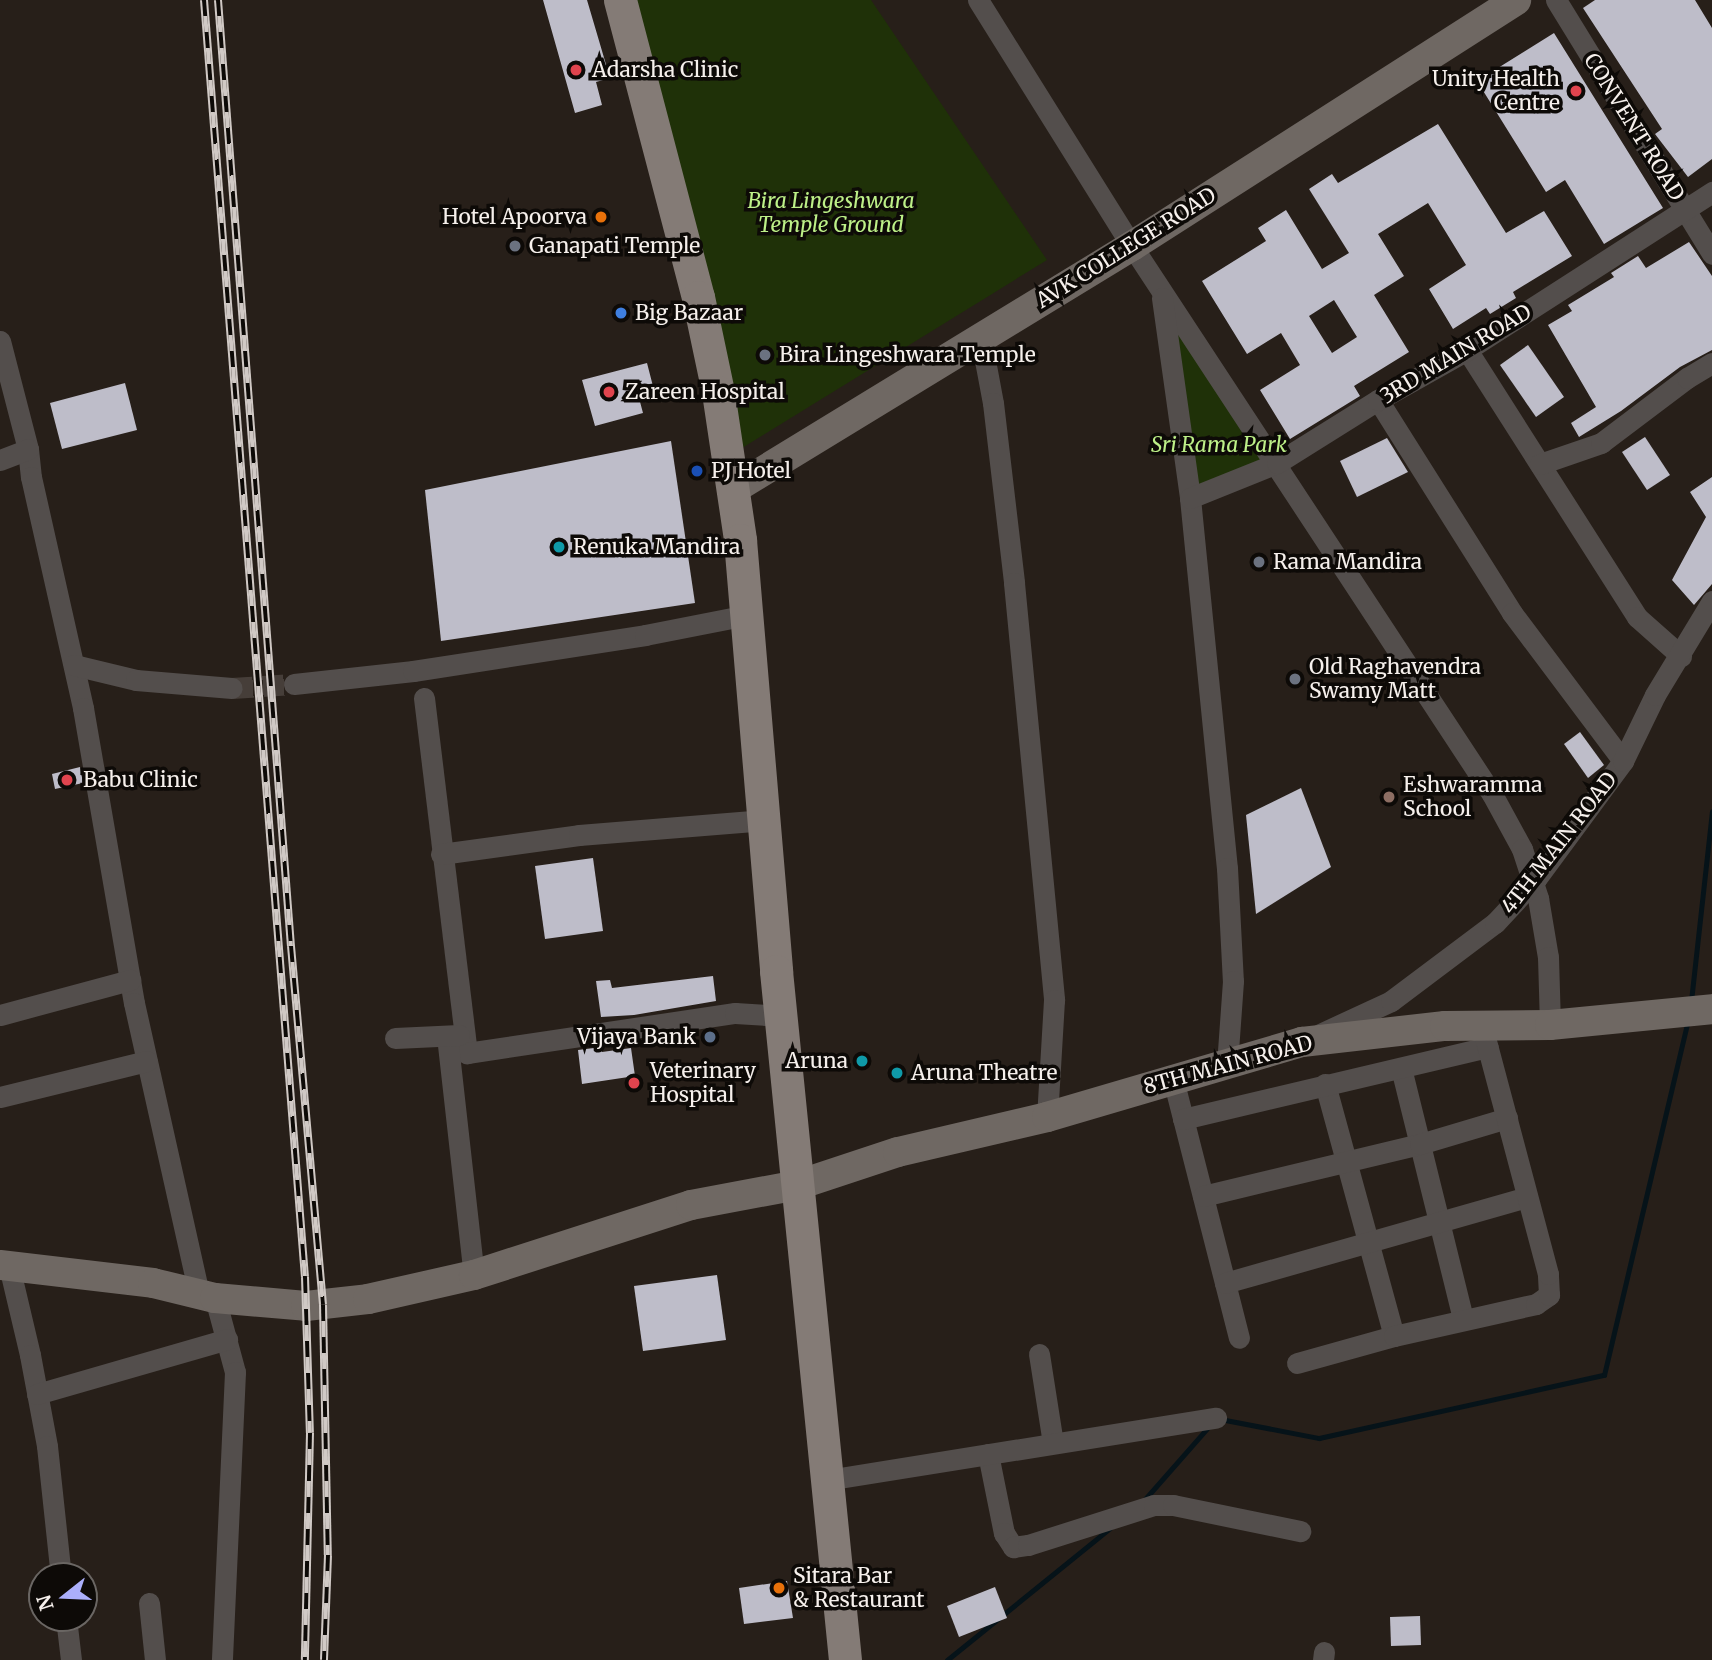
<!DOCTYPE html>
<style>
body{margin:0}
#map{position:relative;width:1712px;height:1660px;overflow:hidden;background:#271f19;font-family:Merriweather,serif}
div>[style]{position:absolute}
.green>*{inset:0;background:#1f3108}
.stream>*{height:5px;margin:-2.5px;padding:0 2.5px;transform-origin:2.5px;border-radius:2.5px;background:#061319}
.building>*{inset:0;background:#bebdc9}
.street-tunnel>*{height:21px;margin-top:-10.5px;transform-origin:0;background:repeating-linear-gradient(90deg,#463e39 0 21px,transparent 0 31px)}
.street>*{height:21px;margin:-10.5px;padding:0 10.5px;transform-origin:10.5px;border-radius:10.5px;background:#534e4c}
.secondary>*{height:30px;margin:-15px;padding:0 15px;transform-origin:15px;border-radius:15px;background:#6f6863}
.primary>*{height:33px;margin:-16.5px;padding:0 16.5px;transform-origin:16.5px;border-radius:16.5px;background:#847b76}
.rail>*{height:8px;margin-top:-4px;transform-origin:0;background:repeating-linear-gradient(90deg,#0d0a07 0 16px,#d0c9c5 0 32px);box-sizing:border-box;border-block:2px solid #d0c9c5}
.dots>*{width:19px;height:19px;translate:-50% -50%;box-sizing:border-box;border:4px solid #0d0a07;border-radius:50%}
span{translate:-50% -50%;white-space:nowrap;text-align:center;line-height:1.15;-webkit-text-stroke:7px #0d0a07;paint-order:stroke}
.poi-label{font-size:21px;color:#f6f0ec}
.left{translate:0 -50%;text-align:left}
.right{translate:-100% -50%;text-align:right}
.street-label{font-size:21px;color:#f6f0ec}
.park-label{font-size:21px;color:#bdf088;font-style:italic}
.north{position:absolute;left:28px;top:1562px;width:70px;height:70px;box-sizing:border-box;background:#0d0a07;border:2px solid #6a6663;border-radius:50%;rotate:252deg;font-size:19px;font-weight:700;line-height:28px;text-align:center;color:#f6f0ec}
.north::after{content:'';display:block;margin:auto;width:24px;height:32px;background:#abaffb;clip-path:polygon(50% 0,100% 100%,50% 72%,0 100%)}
</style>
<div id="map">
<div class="green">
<i style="clip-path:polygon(620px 0,871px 0,1047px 260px,734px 453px)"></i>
<i style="clip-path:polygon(1168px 311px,1266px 459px,1192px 492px)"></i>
</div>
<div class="stream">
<i style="left:1691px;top:1001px;width:191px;rotate:-83.7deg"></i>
<i style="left:1220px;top:1419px;width:101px;rotate:10.9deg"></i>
<i style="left:1319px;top:1438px;width:292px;rotate:-12.5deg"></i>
<i style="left:1604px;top:1375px;width:364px;rotate:-76.7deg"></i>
<i style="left:1145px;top:1499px;width:98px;rotate:-48.7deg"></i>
<i style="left:947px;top:1660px;width:210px;rotate:-39deg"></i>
</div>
<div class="building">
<i style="clip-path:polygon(543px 0,587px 0,610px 78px,596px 82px,602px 105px,575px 113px)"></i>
<i style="clip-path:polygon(1595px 0,1695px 0,1712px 28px,1712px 159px,1688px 177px,1655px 134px,1662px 129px,1583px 8px)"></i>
<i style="clip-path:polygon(1554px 33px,1663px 208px,1604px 244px,1565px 180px,1546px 192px,1477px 81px)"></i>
<i style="clip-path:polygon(evenodd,1438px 124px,1506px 233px,1544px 211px,1572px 256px,1513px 292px,1516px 298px,1490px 314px,1486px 308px,1453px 329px,1429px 289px,1466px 265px,1428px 203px,1378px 234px,1404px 276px,1374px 295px,1409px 352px,1354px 386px,1360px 396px,1290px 439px,1260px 390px,1300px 365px,1281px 333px,1247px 354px,1202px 281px,1266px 241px,1258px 228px,1286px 210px,1322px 269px,1349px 253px,1309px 189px,1332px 174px,1338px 183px,1438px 124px,1334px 300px,1357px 337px,1332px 353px,1309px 316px,1334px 300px)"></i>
<i style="clip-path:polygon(1689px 242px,1712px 276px,1712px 350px,1680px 367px,1621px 411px,1579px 437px,1571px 423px,1596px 407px,1548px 325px,1572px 311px,1568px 305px,1614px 277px,1611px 273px,1638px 256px,1646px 268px)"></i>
<i style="clip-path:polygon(1528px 345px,1564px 397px,1536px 417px,1500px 365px)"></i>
<i style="clip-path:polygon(647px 363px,655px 394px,639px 398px,643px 413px,595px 426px,582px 380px)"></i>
<i style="clip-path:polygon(125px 383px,137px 430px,62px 449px,50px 403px)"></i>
<i style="clip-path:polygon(1645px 437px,1670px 475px,1647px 490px,1622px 452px)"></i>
<i style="clip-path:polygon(1387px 438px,1408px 472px,1357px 497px,1340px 461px)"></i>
<i style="clip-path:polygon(671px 441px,695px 603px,441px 641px,425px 490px)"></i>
<i style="clip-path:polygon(1712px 477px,1712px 584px,1694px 605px,1672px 580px,1706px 517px,1690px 492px)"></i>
<i style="clip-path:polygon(1580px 732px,1604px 765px,1588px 778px,1564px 744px)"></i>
<i style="clip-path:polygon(80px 767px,83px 783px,55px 789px,52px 774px)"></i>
<i style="clip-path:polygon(1301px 788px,1331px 867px,1256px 914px,1246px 815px)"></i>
<i style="clip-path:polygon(593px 858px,603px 931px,545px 939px,535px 866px)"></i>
<i style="clip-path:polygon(713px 976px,716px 1001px,634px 1015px,601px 1017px,596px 981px,610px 980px,612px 988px)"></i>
<i style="clip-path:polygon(602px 1047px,602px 1052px,631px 1048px,635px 1076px,582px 1084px,578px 1050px)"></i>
<i style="clip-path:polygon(717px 1275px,726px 1340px,643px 1351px,634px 1286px)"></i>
<i style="clip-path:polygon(787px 1581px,793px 1618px,744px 1624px,739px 1588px)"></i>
<i style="clip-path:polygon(995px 1587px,1007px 1618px,959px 1637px,947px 1606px)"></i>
<i style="clip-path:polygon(1420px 1616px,1421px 1645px,1391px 1646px,1390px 1617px)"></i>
</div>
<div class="street-tunnel">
<i style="left:232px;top:688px;width:62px;rotate:-3.7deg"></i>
</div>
<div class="street">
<i style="left:978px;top:0;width:290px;rotate:58deg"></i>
<i style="left:1132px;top:246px;width:656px;rotate:56.7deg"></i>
<i style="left:1492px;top:794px;width:63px;rotate:61.4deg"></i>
<i style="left:1522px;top:849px;width:52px;rotate:71.9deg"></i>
<i style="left:1538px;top:898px;width:60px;rotate:80.4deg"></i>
<i style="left:1548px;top:957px;width:68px;rotate:88.3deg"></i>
<i style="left:1556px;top:0;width:298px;rotate:58.4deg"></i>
<i style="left:1162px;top:298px;width:202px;rotate:82deg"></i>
<i style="left:1190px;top:498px;width:372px;rotate:84.3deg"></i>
<i style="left:1227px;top:868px;width:113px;rotate:87deg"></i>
<i style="left:1233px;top:981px;width:84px;rotate:94.1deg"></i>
<i style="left:981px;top:339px;width:65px;rotate:79.4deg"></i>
<i style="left:993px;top:403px;width:181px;rotate:83.3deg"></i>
<i style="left:1014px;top:583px;width:419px;rotate:84.5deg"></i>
<i style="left:1054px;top:1000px;width:117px;rotate:93.4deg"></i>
<i style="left:0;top:341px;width:112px;rotate:75.5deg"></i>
<i style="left:28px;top:449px;width:28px;rotate:84deg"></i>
<i style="left:31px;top:477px;width:237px;rotate:77.3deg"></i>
<i style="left:83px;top:708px;width:299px;rotate:80.2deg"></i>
<i style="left:134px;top:1003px;width:298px;rotate:77.4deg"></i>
<i style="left:1467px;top:350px;width:317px;rotate:57.5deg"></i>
<i style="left:1637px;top:617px;width:59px;rotate:41.6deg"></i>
<i style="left:1378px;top:400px;width:252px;rotate:57.8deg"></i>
<i style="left:1512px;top:613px;width:185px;rotate:53.1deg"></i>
<i style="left:0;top:460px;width:30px;rotate:-21deg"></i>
<i style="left:1540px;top:464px;width:65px;rotate:-19deg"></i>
<i style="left:1601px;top:443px;width:108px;rotate:-37.1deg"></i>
<i style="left:1687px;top:378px;width:29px;rotate:-31deg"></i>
<i style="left:1190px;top:498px;width:94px;rotate:-21.9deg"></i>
<i style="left:1277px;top:463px;width:119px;rotate:-32deg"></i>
<i style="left:1378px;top:400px;width:102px;rotate:-29.3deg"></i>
<i style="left:1467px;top:350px;width:292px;rotate:-32.8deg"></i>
<i style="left:74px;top:665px;width:64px;rotate:13.6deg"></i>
<i style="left:136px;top:680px;width:96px;rotate:4.8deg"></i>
<i style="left:294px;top:684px;width:120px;rotate:-6.2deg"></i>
<i style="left:413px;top:671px;width:235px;rotate:-8.8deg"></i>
<i style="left:645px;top:635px;width:104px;rotate:-11.1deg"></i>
<i style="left:424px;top:698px;width:358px;rotate:83.1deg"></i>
<i style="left:467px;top:1053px;width:271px;rotate:-8.5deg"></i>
<i style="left:735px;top:1013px;width:46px;rotate:3.7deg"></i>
<i style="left:441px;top:854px;width:139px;rotate:-7.8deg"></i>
<i style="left:579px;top:835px;width:186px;rotate:-4.6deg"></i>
<i style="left:0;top:1015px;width:135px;rotate:-15.1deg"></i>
<i style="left:1320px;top:1034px;width:78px;rotate:-24.9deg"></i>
<i style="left:1391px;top:1001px;width:130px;rotate:-36.9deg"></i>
<i style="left:1495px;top:923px;width:60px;rotate:-47deg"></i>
<i style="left:1536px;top:879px;width:147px;rotate:-53.6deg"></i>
<i style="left:1623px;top:761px;width:73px;rotate:-64.1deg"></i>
<i style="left:1655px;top:695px;width:110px;rotate:-58.8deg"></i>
<i style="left:447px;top:1036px;width:241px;rotate:83.6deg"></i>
<i style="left:395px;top:1038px;width:64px;rotate:-2.7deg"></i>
<i style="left:1401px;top:1068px;width:259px;rotate:76.1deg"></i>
<i style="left:1173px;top:1079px;width:267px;rotate:75.7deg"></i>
<i style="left:1325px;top:1084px;width:261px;rotate:74.7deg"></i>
<i style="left:0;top:1097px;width:151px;rotate:-13.8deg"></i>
<i style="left:1183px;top:1119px;width:313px;rotate:-13.3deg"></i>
<i style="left:1203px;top:1196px;width:223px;rotate:-13.5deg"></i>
<i style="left:1420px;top:1144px;width:91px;rotate:-16.6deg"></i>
<i style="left:9px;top:1266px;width:91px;rotate:76.7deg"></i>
<i style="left:30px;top:1355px;width:93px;rotate:79.4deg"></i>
<i style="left:47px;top:1446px;width:131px;rotate:83.9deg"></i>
<i style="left:1225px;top:1283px;width:314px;rotate:-15.9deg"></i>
<i style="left:215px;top:1298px;width:77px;rotate:74.9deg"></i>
<i style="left:235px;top:1372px;width:288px;rotate:92.6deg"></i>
<i style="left:1039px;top:1354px;width:90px;rotate:81.1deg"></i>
<i style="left:1297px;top:1363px;width:101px;rotate:-15.6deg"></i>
<i style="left:1394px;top:1336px;width:146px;rotate:-12.7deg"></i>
<i style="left:1536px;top:1304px;width:16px;rotate:-35deg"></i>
<i style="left:1549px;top:1295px;width:21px;rotate:-93deg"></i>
<i style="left:1548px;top:1274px;width:257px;rotate:-104.9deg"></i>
<i style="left:37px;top:1394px;width:198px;rotate:-16.1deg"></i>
<i style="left:988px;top:1454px;width:81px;rotate:78.6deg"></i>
<i style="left:1004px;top:1533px;width:17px;rotate:57deg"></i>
<i style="left:1013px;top:1547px;width:15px;rotate:-8deg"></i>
<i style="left:1028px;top:1545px;width:132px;rotate:-17.6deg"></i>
<i style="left:1154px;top:1505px;width:19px"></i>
<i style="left:1173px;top:1505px;width:130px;rotate:11.6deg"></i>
<i style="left:827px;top:1480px;width:394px;rotate:-9.1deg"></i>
<i style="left:149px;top:1603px;width:57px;rotate:84deg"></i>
<i style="left:66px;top:1618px;width:42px;rotate:83.2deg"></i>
<i style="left:1323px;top:1660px;width:8px;rotate:-83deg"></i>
</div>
<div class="secondary">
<i style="left:732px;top:490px;width:469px;rotate:-31.4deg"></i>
<i style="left:1132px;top:246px;width:456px;rotate:-32.6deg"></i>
<i style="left:0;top:1265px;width:154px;rotate:6.7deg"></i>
<i style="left:153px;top:1283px;width:64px;rotate:13.6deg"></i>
<i style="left:215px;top:1298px;width:91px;rotate:5deg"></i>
<i style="left:306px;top:1306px;width:62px;rotate:-6.4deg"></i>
<i style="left:368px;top:1299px;width:109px;rotate:-12.8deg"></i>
<i style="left:474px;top:1275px;width:228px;rotate:-17.9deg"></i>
<i style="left:691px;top:1205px;width:109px;rotate:-10.6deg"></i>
<i style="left:798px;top:1185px;width:105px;rotate:-18.3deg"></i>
<i style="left:898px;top:1152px;width:153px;rotate:-13.2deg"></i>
<i style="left:1047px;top:1117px;width:266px;rotate:-16.4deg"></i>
<i style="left:1302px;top:1042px;width:144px;rotate:-6.4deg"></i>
<i style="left:1445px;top:1026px;width:105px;rotate:-0.5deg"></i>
<i style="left:1550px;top:1025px;width:163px;rotate:-5.6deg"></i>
</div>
<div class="primary">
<i style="left:620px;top:0;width:307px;rotate:75.3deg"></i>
<i style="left:698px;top:297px;width:97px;rotate:78.1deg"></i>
<i style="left:718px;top:392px;width:150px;rotate:81.5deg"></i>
<i style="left:740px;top:540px;width:433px;rotate:85.2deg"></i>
<i style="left:776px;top:971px;width:692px;rotate:84.28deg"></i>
</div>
<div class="rail">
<i style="left:204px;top:0;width:1281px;rotate:85.48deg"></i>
<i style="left:305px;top:1277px;width:156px;rotate:88.2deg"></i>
<i style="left:310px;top:1433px;width:227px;rotate:91.3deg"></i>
<i style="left:218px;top:0;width:949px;rotate:85.59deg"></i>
<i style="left:291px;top:946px;width:360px;rotate:84.9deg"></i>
<i style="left:323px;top:1305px;width:250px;rotate:88.9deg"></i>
<i style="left:328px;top:1555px;width:105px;rotate:92.2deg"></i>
</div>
<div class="dots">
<i style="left:576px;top:70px;background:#e0444e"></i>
<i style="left:1576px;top:91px;background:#e0444e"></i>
<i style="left:601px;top:217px;background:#e8710a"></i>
<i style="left:515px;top:246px;background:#6b7280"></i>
<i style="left:621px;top:313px;background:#3f7fe0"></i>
<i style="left:765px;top:355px;background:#6b7280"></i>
<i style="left:609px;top:392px;background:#e0444e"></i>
<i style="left:697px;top:471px;background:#1a4fb4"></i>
<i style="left:559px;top:547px;background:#0f9aa8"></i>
<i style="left:1259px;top:562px;background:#6b7280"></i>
<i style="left:1295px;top:679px;background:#6b7280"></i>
<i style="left:67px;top:780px;background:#e0444e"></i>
<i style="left:1389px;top:797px;background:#8d6e63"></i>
<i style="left:710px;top:1037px;background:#5c6f8a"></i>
<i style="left:862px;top:1061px;background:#0f9aa8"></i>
<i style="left:897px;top:1073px;background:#0f9aa8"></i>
<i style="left:634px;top:1083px;background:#e0444e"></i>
<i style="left:779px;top:1588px;background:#e8710a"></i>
</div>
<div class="poi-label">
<span class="left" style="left:592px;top:70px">Adarsha Clinic</span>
<span class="right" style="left:1560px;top:91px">Unity Health<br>Centre</span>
<span class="right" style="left:587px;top:217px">Hotel Apoorva</span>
<span class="left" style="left:529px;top:246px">Ganapati Temple</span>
<span class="left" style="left:635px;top:313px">Big Bazaar</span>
<span class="left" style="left:779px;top:355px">Bira Lingeshwara Temple</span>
<span class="left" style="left:625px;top:392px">Zareen Hospital</span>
<span class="left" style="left:711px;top:471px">PJ Hotel</span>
<span class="left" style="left:573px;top:547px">Renuka Mandira</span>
<span class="left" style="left:1273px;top:562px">Rama Mandira</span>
<span class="left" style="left:1309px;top:679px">Old Raghavendra<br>Swamy Matt</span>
<span class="left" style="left:83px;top:780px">Babu Clinic</span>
<span class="left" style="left:1403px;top:797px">Eshwaramma<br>School</span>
<span class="right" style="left:696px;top:1037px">Vijaya Bank</span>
<span class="right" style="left:848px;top:1061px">Aruna</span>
<span class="left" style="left:650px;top:1083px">Veterinary<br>Hospital</span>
<span class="left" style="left:911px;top:1073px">Aruna Theatre</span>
<span class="left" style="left:793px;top:1588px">Sitara Bar<br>&amp; Restaurant</span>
</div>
<div class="street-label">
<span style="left:1634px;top:127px;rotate:58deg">CONVENT ROAD</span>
<span style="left:1126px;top:248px;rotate:-32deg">AVK COLLEGE ROAD</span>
<span style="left:1456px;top:354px;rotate:-31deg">3RD MAIN ROAD</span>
<span style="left:1559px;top:843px;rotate:-52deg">4TH MAIN ROAD</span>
<span style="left:1228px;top:1065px;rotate:-15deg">8TH MAIN ROAD</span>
</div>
<div class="park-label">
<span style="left:831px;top:213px">Bira Lingeshwara<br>Temple Ground</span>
<span style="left:1219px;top:445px">Sri Rama Park</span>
</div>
<div class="north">N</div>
</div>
